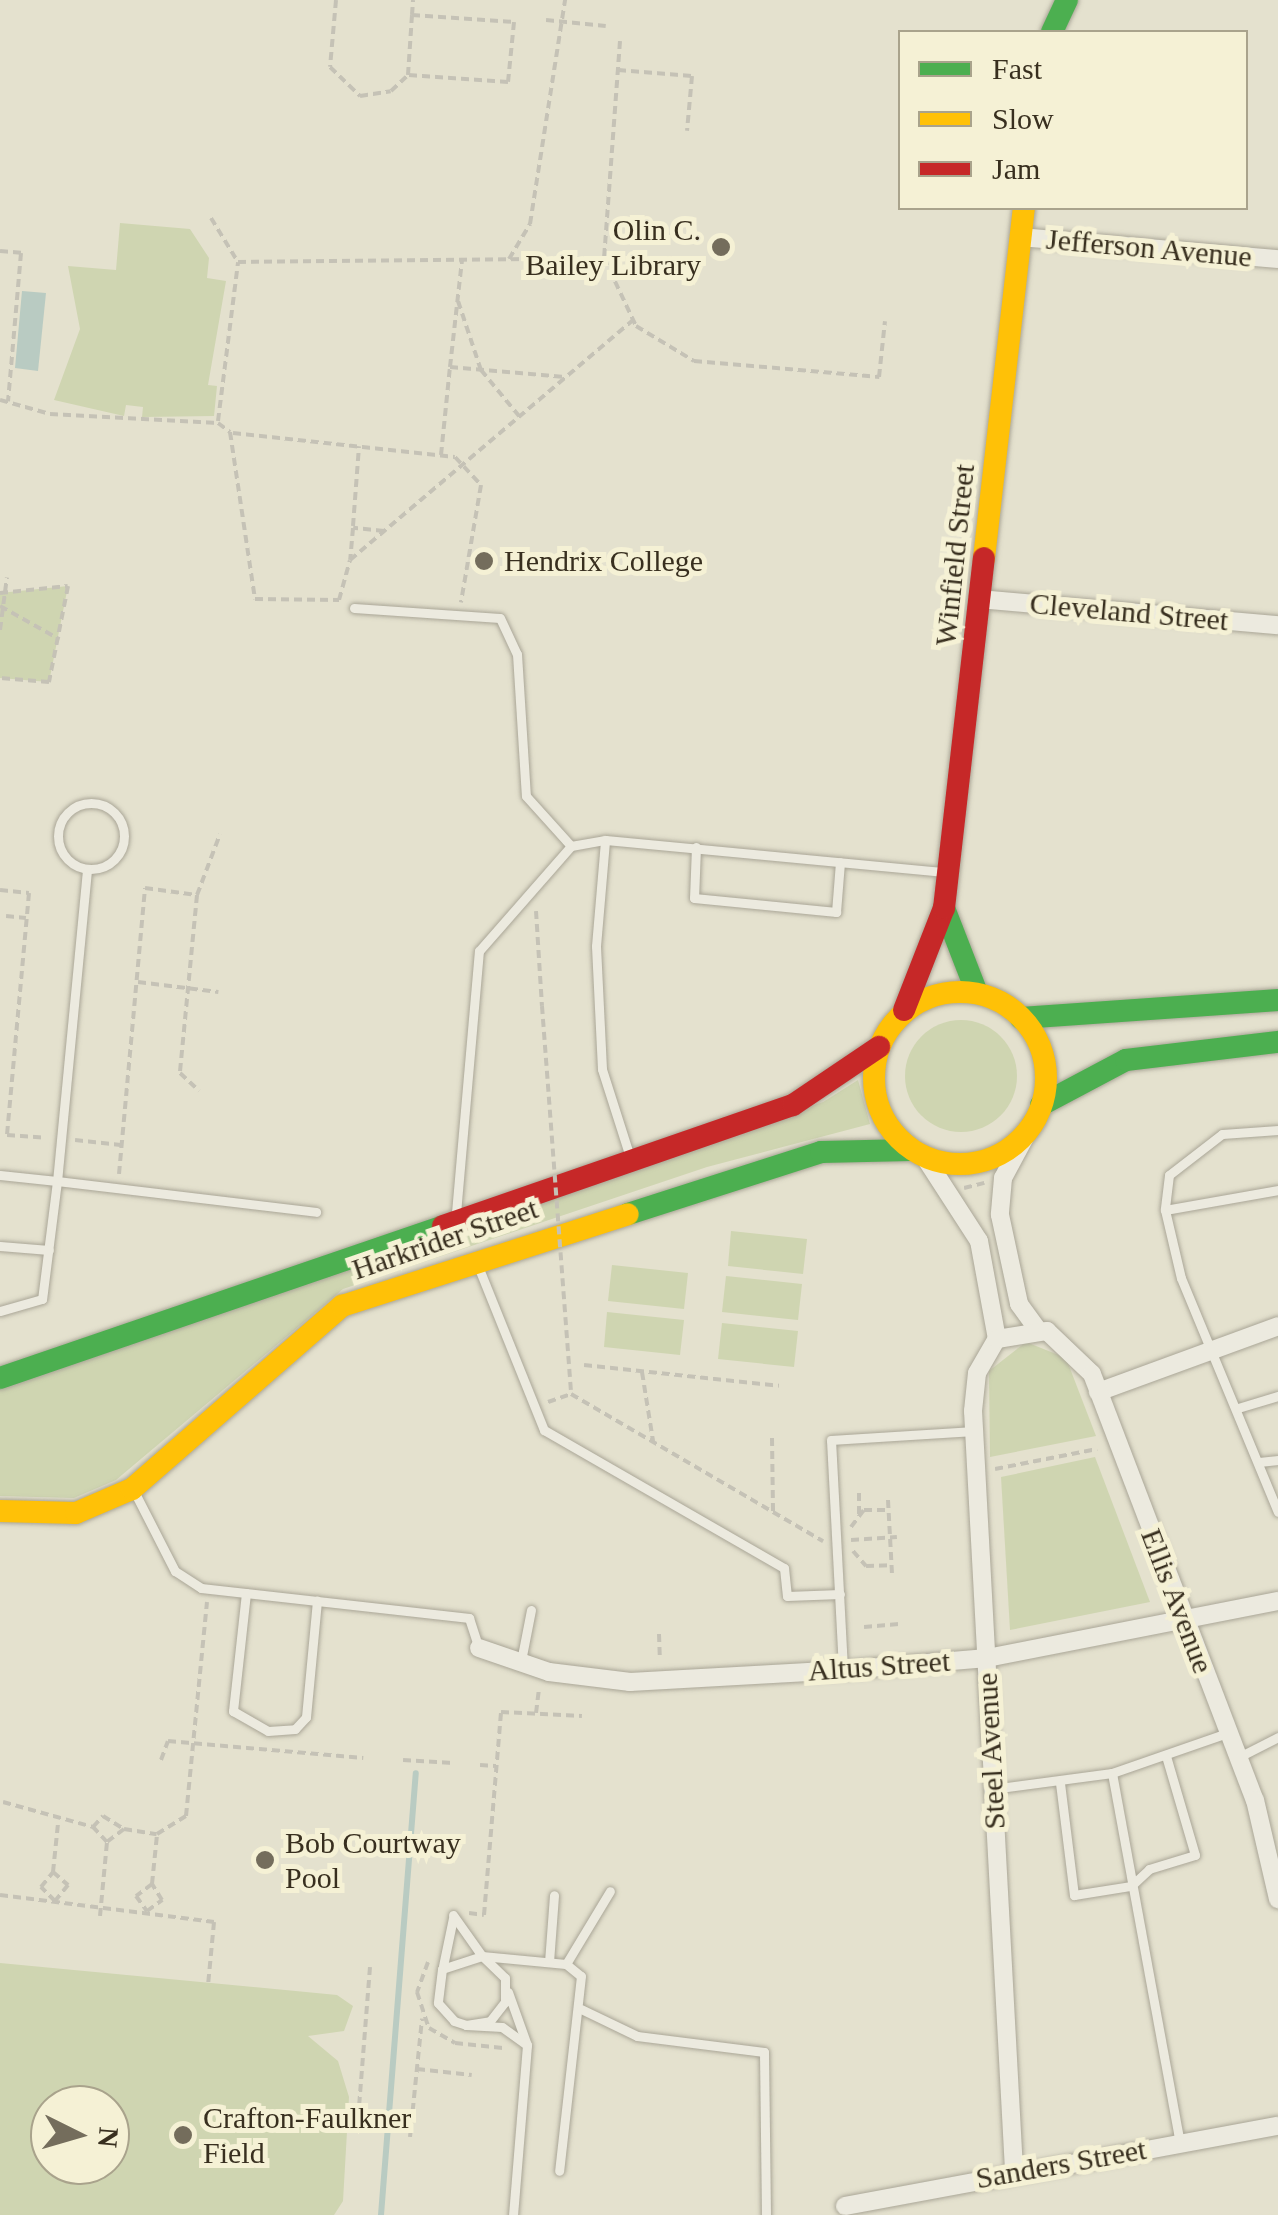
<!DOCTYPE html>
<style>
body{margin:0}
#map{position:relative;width:1278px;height:2215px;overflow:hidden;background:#e4e1ce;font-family:Georgia,serif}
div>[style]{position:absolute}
.green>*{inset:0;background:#cfd5b1}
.round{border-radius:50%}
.water>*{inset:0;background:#b9cbc2}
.stream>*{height:6px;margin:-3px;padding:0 3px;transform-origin:3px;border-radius:3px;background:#b9cbc2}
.path>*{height:4px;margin-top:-2px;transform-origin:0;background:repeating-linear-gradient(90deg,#c5c2b6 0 8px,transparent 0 13px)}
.roads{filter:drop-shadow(0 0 2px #aaa697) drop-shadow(0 0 2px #aaa697)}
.lane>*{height:9px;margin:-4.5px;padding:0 4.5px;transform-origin:4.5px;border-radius:4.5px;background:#eceadf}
.lane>.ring{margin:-4.5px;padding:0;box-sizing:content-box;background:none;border:9px solid #eceadf;border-radius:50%}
.street>*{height:18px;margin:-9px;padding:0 9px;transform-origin:9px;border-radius:9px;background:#eceadf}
.fast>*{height:22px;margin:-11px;padding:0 11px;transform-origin:11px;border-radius:11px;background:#4caf50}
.slow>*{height:22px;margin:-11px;padding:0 11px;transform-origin:11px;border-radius:11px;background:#ffc107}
.slow>.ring{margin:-11px;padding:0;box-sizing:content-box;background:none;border:22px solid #ffc107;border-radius:50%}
.jam>*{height:22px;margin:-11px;padding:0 11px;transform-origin:11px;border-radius:11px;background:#c62828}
.path-bridge>*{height:4px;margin-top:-2px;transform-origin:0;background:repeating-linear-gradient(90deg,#c5c2b6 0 8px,transparent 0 13px)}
.dots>*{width:28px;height:28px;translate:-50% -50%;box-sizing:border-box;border:5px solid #f5f1d5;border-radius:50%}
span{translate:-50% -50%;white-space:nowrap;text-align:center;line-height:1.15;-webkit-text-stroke:10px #f5f1d5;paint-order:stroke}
.poi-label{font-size:30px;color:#382f1f}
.right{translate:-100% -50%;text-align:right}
.left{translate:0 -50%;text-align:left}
.street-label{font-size:30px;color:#382f1f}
.legend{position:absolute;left:898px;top:30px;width:350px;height:180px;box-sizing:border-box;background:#f5f1d5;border:2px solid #a9a38c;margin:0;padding:12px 18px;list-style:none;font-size:30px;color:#382f1f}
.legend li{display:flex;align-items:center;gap:20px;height:50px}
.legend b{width:50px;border:2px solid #a9a38c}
.north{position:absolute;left:30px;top:2085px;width:100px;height:100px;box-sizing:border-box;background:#f5f1d5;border:2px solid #a9a38c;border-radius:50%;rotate:95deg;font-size:28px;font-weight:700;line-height:40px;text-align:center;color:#382f1f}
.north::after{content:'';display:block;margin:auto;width:35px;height:45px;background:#746d5c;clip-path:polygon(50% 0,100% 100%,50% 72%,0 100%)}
</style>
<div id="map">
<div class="green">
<i style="clip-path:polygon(120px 223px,190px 229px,209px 258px,207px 278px,226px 281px,208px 385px,217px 386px,214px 416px,142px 417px,143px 407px,126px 405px,124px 416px,54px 400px,80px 329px,68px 266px,116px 270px)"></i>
<i style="clip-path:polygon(68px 586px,49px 682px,0 678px,0 593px)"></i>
<i class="round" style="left:905px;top:1020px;width:112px;height:112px"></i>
<i style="clip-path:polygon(858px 1080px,870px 1124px,707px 1167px,343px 1289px,116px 1480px,74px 1498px,0 1496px,0 1390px,823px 1102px)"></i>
<i style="clip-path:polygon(731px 1231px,807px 1239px,803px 1274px,728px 1266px)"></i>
<i style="clip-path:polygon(612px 1265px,688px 1273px,684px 1309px,608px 1301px)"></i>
<i style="clip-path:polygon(726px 1276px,802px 1284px,798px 1320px,722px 1312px)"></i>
<i style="clip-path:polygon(607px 1312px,684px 1320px,680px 1355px,604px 1347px)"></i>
<i style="clip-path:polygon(722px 1323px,798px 1331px,794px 1367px,718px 1359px)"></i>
<i style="clip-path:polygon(1026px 1342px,1066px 1358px,1096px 1436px,990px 1457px,989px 1371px)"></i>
<i style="clip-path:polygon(1095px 1457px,1150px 1602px,1010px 1630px,1001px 1477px)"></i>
<i style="clip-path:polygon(evenodd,0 1963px,337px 1995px,353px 2006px,344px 2031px,308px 2036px,338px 2061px,349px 2097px,343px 2201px,334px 2215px,0 2215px,0 1963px,50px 2105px,110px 2105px,110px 2165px,50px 2165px,50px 2105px)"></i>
</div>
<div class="water">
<i style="clip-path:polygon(22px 291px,46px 293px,38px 371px,15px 368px)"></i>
</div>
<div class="stream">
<i style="left:381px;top:2215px;width:443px;rotate:-85.5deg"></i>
</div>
<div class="path">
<i style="left:336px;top:0;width:67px;rotate:95.1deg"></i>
<i style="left:330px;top:67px;width:42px;rotate:44deg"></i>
<i style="left:360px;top:96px;width:31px;rotate:-9deg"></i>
<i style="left:391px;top:91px;width:23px;rotate:-43deg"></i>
<i style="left:408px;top:75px;width:60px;rotate:-86.2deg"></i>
<i style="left:412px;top:15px;width:102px;rotate:3.9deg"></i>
<i style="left:514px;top:22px;width:60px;rotate:95.7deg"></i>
<i style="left:508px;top:82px;width:100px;rotate:-176deg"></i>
<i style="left:412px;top:15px;width:15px;rotate:-86deg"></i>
<i style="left:546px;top:20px;width:60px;rotate:5.7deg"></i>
<i style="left:620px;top:41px;width:218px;rotate:94.2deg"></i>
<i style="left:604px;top:258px;width:75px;rotate:64.8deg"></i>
<i style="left:636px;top:326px;width:68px;rotate:31.1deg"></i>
<i style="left:694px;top:361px;width:186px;rotate:4.9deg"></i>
<i style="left:879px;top:377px;width:56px;rotate:-83.9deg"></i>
<i style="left:618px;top:70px;width:74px;rotate:4.6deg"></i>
<i style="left:692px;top:76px;width:55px;rotate:95.2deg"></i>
<i style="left:211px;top:218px;width:52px;rotate:58.5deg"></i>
<i style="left:238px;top:262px;width:366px;rotate:-0.6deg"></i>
<i style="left:0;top:251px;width:21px;rotate:5deg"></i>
<i style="left:21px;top:253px;width:149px;rotate:95deg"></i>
<i style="left:509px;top:259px;width:41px;rotate:-59deg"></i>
<i style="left:530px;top:224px;width:227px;rotate:-81.1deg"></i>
<i style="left:458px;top:301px;width:73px;rotate:71.6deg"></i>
<i style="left:481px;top:370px;width:60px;rotate:50.4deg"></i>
<i style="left:450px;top:367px;width:108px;rotate:-83.6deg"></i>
<i style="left:0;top:400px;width:52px;rotate:15.6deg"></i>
<i style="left:50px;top:414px;width:168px;rotate:3.1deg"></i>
<i style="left:218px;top:423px;width:15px;rotate:37deg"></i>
<i style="left:230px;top:432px;width:169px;rotate:81.5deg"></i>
<i style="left:255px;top:599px;width:84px;rotate:0.7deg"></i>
<i style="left:339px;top:600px;width:41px;rotate:-74.6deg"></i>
<i style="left:218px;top:421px;width:160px;rotate:-82.8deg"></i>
<i style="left:233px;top:433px;width:223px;rotate:6.2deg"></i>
<i style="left:455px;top:457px;width:38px;rotate:47deg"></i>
<i style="left:481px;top:485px;width:119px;rotate:99.7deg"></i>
<i style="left:441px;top:455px;width:88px;rotate:-84.2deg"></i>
<i style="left:450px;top:367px;width:115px;rotate:5deg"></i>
<i style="left:353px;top:526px;width:80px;rotate:-85.7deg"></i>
<i style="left:384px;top:531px;width:31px;rotate:-174deg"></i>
<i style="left:353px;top:528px;width:32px;rotate:95deg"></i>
<i style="left:350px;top:560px;width:370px;rotate:-40.3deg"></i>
<i style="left:0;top:593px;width:68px;rotate:-5.9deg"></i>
<i style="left:68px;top:586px;width:98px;rotate:101.2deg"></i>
<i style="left:49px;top:682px;width:49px;rotate:-175.3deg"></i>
<i style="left:0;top:606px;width:68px;rotate:29.2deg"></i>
<i style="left:0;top:630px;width:53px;rotate:-82.5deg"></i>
<i style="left:0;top:890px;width:29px;rotate:6deg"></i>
<i style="left:29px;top:893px;width:243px;rotate:95.2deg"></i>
<i style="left:7px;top:1135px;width:39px;rotate:4deg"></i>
<i style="left:197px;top:895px;width:179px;rotate:95.5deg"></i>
<i style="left:180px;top:1073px;width:26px;rotate:43deg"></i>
<i style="left:536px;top:911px;width:95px;rotate:86.4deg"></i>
<i style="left:6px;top:916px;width:20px;rotate:6deg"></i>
<i style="left:138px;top:982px;width:81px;rotate:7.1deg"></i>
<i style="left:75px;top:1140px;width:46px;rotate:6.2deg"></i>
<i style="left:119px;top:1174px;width:287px;rotate:-84.8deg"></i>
<i style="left:145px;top:888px;width:52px;rotate:7.7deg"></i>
<i style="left:197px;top:895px;width:65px;rotate:-69.3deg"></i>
<i style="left:964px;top:1188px;width:21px;rotate:-14deg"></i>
<i style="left:584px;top:1365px;width:196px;rotate:6.1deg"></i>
<i style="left:642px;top:1372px;width:70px;rotate:80.9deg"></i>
<i style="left:548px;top:1402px;width:24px;rotate:-19deg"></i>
<i style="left:571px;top:1394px;width:292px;rotate:30.3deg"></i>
<i style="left:772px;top:1438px;width:74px;rotate:89.2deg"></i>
<i style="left:995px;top:1469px;width:104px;rotate:-11.1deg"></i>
<i style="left:859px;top:1493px;width:22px;rotate:90deg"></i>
<i style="left:888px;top:1500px;width:75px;rotate:86.9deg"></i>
<i style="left:851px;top:1527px;width:21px;rotate:-53deg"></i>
<i style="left:864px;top:1510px;width:24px"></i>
<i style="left:851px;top:1540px;width:46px;rotate:-3.7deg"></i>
<i style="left:853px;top:1551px;width:20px;rotate:49deg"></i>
<i style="left:866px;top:1566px;width:25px;rotate:-2deg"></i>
<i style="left:864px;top:1627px;width:38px;rotate:-5deg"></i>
<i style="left:659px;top:1634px;width:23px;rotate:88deg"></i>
<i style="left:536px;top:1713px;width:25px;rotate:-83deg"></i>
<i style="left:161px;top:1760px;width:20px;rotate:-70deg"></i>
<i style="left:168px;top:1741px;width:196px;rotate:5deg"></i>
<i style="left:403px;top:1760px;width:50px;rotate:3.4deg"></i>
<i style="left:480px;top:1765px;width:15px;rotate:4deg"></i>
<i style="left:3px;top:1802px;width:93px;rotate:15.5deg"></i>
<i style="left:103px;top:1816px;width:25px;rotate:32deg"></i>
<i style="left:124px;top:1829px;width:21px;rotate:143deg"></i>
<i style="left:107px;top:1842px;width:21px;rotate:-133deg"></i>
<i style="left:93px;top:1827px;width:15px;rotate:-48deg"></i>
<i style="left:124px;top:1829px;width:33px;rotate:9deg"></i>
<i style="left:157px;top:1834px;width:34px;rotate:-32deg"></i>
<i style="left:186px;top:1816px;width:215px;rotate:-84.4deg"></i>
<i style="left:53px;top:1872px;width:20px;rotate:41deg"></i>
<i style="left:68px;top:1885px;width:21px;rotate:129deg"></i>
<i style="left:55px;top:1901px;width:20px;rotate:-135deg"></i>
<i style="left:41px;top:1887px;width:19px;rotate:-51deg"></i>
<i style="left:53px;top:1872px;width:48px;rotate:-84.1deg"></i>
<i style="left:152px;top:1884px;width:20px;rotate:143deg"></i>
<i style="left:136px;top:1896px;width:19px;rotate:54deg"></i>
<i style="left:147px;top:1911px;width:19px;rotate:-36deg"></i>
<i style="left:162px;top:1900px;width:19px;rotate:-122deg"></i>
<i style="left:152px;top:1884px;width:49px;rotate:-84.2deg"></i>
<i style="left:0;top:1895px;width:216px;rotate:7.2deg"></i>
<i style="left:214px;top:1922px;width:63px;rotate:95.4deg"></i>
<i style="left:469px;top:1913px;width:15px;rotate:8deg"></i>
<i style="left:484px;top:1915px;width:204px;rotate:-85.2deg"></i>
<i style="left:501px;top:1712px;width:81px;rotate:2.8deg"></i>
<i style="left:100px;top:1916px;width:74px;rotate:-84.6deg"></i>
<i style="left:428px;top:1962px;width:32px;rotate:110deg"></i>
<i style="left:417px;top:1992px;width:38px;rotate:72deg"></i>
<i style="left:429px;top:2028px;width:30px;rotate:30deg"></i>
<i style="left:455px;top:2043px;width:48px;rotate:5.9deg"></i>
<i style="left:370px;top:1967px;width:151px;rotate:94.5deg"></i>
<i style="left:358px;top:2118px;width:53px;rotate:5.4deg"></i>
<i style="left:417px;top:2069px;width:55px;rotate:6.2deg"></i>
<i style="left:410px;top:2137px;width:119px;rotate:-84.2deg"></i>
</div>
<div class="roads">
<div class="lane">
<i style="left:354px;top:608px;width:146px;rotate:3.9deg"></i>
<i style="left:500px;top:618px;width:40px;rotate:65deg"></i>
<i style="left:517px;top:654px;width:142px;rotate:86.4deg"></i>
<i style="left:526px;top:796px;width:67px;rotate:48deg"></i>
<i class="ring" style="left:58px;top:803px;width:57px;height:57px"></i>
<i style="left:696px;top:847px;width:51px;rotate:92.2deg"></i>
<i style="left:694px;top:898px;width:143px;rotate:5.6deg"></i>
<i style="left:836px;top:912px;width:50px;rotate:-85.4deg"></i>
<i style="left:87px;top:870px;width:312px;rotate:95.5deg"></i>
<i style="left:57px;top:1181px;width:261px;rotate:6.8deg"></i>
<i style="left:1278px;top:1130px;width:56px;rotate:175.9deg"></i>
<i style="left:1222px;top:1134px;width:67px;rotate:142.3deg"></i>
<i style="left:1169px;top:1175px;width:35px;rotate:97deg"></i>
<i style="left:1165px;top:1210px;width:70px;rotate:76.8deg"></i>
<i style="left:1181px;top:1278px;width:253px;rotate:67.5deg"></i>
<i style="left:630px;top:1157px;width:92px;rotate:-107.7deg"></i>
<i style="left:602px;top:1069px;width:123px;rotate:-92.8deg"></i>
<i style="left:596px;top:946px;width:106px;rotate:-85.1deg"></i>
<i style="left:605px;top:840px;width:342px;rotate:5.4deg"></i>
<i style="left:0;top:1175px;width:57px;rotate:6deg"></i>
<i style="left:57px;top:1181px;width:119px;rotate:97.2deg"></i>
<i style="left:42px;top:1299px;width:44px;rotate:164.1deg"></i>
<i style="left:1165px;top:1210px;width:115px;rotate:-10deg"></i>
<i style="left:456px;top:1213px;width:263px;rotate:-85deg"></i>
<i style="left:479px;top:951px;width:140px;rotate:-48.8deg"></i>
<i style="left:571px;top:846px;width:35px;rotate:-10deg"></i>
<i style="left:0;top:1246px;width:49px;rotate:4.7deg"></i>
<i style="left:478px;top:1266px;width:177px;rotate:68.1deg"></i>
<i style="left:544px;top:1430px;width:277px;rotate:29.9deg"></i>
<i style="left:784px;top:1568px;width:28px;rotate:84deg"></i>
<i style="left:787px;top:1596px;width:53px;rotate:-2.2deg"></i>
<i style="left:1238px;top:1408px;width:42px;rotate:-16.7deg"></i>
<i style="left:1259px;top:1462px;width:19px;rotate:-6deg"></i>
<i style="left:135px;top:1493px;width:88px;rotate:62.9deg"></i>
<i style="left:175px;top:1571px;width:31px;rotate:33deg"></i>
<i style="left:201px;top:1588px;width:270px;rotate:6.4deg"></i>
<i style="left:469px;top:1618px;width:32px;rotate:72deg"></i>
<i style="left:246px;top:1593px;width:119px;rotate:96.3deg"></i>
<i style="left:233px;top:1711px;width:40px;rotate:29.7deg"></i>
<i style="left:268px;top:1731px;width:27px;rotate:-4deg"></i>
<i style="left:295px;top:1729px;width:16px;rotate:-47deg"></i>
<i style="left:306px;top:1717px;width:117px;rotate:-84.6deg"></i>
<i style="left:521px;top:1661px;width:52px;rotate:-78.9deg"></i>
<i style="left:843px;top:1669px;width:229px;rotate:-93deg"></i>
<i style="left:831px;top:1440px;width:143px;rotate:-3.6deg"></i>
<i style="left:1239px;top:1757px;width:44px;rotate:-27.1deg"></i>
<i style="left:1112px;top:1773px;width:376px;rotate:79.6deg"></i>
<i style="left:1060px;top:1783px;width:113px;rotate:82.9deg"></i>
<i style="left:1074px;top:1895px;width:58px;rotate:-9deg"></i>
<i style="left:1131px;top:1886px;width:25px;rotate:-43deg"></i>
<i style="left:1149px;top:1869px;width:48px;rotate:-16.9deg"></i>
<i style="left:1195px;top:1855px;width:103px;rotate:-106.3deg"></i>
<i style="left:992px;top:1789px;width:121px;rotate:-7.6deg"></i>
<i style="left:1112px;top:1773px;width:125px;rotate:-19.2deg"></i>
<i style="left:453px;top:1915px;width:50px;rotate:54.7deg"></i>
<i style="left:482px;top:1956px;width:84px;rotate:5.4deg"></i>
<i style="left:566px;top:1964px;width:19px;rotate:39deg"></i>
<i style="left:581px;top:1976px;width:196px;rotate:96.4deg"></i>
<i style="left:549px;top:1962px;width:67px;rotate:-85.7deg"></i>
<i style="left:566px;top:1964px;width:85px;rotate:-58.9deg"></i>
<i style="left:443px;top:1966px;width:49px;rotate:-78.2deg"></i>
<i style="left:508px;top:1992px;width:56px;rotate:70.3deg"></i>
<i style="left:527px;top:2045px;width:171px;rotate:94.7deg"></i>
<i style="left:581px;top:2009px;width:62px;rotate:25.7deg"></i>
<i style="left:637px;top:2036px;width:128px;rotate:7.2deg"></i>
<i style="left:764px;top:2052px;width:163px;rotate:89.3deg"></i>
<i style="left:466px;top:2025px;width:24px;rotate:-9deg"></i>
<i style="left:490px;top:2021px;width:24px;rotate:-52deg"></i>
<i style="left:505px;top:2002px;width:24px;rotate:-90deg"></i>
<i style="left:505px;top:1978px;width:32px;rotate:-136deg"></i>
<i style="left:482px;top:1956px;width:42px;rotate:162deg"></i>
<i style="left:442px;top:1969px;width:34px;rotate:97deg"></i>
<i style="left:438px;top:2003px;width:24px;rotate:48deg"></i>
<i style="left:454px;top:2021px;width:13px;rotate:18deg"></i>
<i style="left:466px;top:2025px;width:36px;rotate:3deg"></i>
<i style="left:502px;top:2027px;width:31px;rotate:36deg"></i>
</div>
<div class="street">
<i style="left:1020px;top:237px;width:259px;rotate:4.9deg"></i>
<i style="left:979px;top:599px;width:300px;rotate:5deg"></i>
<i style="left:1031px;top:1126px;width:59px;rotate:118.3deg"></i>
<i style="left:1003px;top:1178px;width:37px;rotate:95deg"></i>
<i style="left:1000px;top:1215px;width:91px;rotate:77.9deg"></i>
<i style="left:1019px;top:1304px;width:31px;rotate:54deg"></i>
<i style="left:924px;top:1156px;width:101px;rotate:57.1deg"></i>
<i style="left:979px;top:1241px;width:100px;rotate:79.6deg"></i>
<i style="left:1098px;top:1392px;width:192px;rotate:-20.1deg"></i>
<i style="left:479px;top:1648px;width:74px;rotate:18.9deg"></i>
<i style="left:549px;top:1672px;width:82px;rotate:7deg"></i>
<i style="left:630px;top:1682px;width:214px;rotate:-3.2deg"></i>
<i style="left:844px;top:1670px;width:144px;rotate:-4.8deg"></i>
<i style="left:987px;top:1658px;width:297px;rotate:-11.1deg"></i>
<i style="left:1014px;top:2170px;width:760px;rotate:-93.09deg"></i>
<i style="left:973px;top:1411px;width:38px;rotate:-84deg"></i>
<i style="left:977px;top:1373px;width:39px;rotate:-60deg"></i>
<i style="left:997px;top:1339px;width:51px;rotate:-9.1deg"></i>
<i style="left:1047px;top:1331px;width:62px;rotate:43.7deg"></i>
<i style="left:1092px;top:1374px;width:456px;rotate:69.1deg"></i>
<i style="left:1255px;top:1800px;width:102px;rotate:76.9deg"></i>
<i style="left:845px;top:2206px;width:440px;rotate:-10.5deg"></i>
</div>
<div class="fast">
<i style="left:1052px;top:32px;width:35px;rotate:-65deg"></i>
<i style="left:944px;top:908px;width:91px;rotate:68.8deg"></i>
<i style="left:1021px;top:1018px;width:258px;rotate:-4deg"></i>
<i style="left:1041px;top:1105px;width:96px;rotate:-27.9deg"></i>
<i style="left:1126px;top:1060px;width:153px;rotate:-6.8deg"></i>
<i style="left:628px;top:1214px;width:203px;rotate:-17.8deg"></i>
<i style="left:821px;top:1152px;width:90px;rotate:-1.3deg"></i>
<i style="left:0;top:1378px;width:468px;rotate:-18.9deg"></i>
</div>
<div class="slow">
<i style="left:984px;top:558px;width:352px;rotate:-83.5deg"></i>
<i class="ring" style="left:874px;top:992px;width:150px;height:150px"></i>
<i style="left:0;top:1511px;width:76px;rotate:1.5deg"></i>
<i style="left:76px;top:1513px;width:61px;rotate:-23.2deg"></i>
<i style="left:132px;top:1489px;width:279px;rotate:-41.1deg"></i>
<i style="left:342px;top:1306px;width:300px;rotate:-17.8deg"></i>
</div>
<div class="jam">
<i style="left:904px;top:1010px;width:110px;rotate:-68.6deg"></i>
<i style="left:944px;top:908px;width:352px;rotate:-83.5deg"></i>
<i style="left:443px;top:1226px;width:370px;rotate:-19.1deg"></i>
<i style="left:793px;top:1105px;width:104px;rotate:-34deg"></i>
</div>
</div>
<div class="path-bridge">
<i style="left:542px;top:1006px;width:389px;rotate:85.7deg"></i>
</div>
<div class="dots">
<i style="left:721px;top:247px;background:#746d5c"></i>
<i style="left:484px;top:561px;background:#746d5c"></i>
<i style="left:265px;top:1860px;background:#746d5c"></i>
<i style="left:183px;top:2135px;background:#746d5c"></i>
</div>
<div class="poi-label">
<span class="right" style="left:701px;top:247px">Olin C.<br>Bailey Library</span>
<span class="left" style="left:504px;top:561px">Hendrix College</span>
<span class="left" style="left:285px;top:1860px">Bob Courtway<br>Pool</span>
<span class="left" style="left:203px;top:2135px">Crafton-Faulkner<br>Field</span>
</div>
<div class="street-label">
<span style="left:1149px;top:248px;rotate:5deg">Jefferson Avenue</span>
<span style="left:955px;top:555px;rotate:-84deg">Winfield Street</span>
<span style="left:1129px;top:612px;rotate:5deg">Cleveland Street</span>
<span style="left:445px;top:1239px;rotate:-19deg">Harkrider Street</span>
<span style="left:1177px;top:1601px;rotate:69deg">Ellis Avenue</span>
<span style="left:879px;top:1666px;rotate:-4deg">Altus Street</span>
<span style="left:991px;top:1751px;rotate:-93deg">Steel Avenue</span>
<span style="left:1061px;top:2164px;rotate:-10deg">Sanders Street</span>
</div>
<ul class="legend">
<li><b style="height:12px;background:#4caf50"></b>Fast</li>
<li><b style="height:12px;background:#ffc107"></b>Slow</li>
<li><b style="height:12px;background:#c62828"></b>Jam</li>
</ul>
<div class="north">N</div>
</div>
